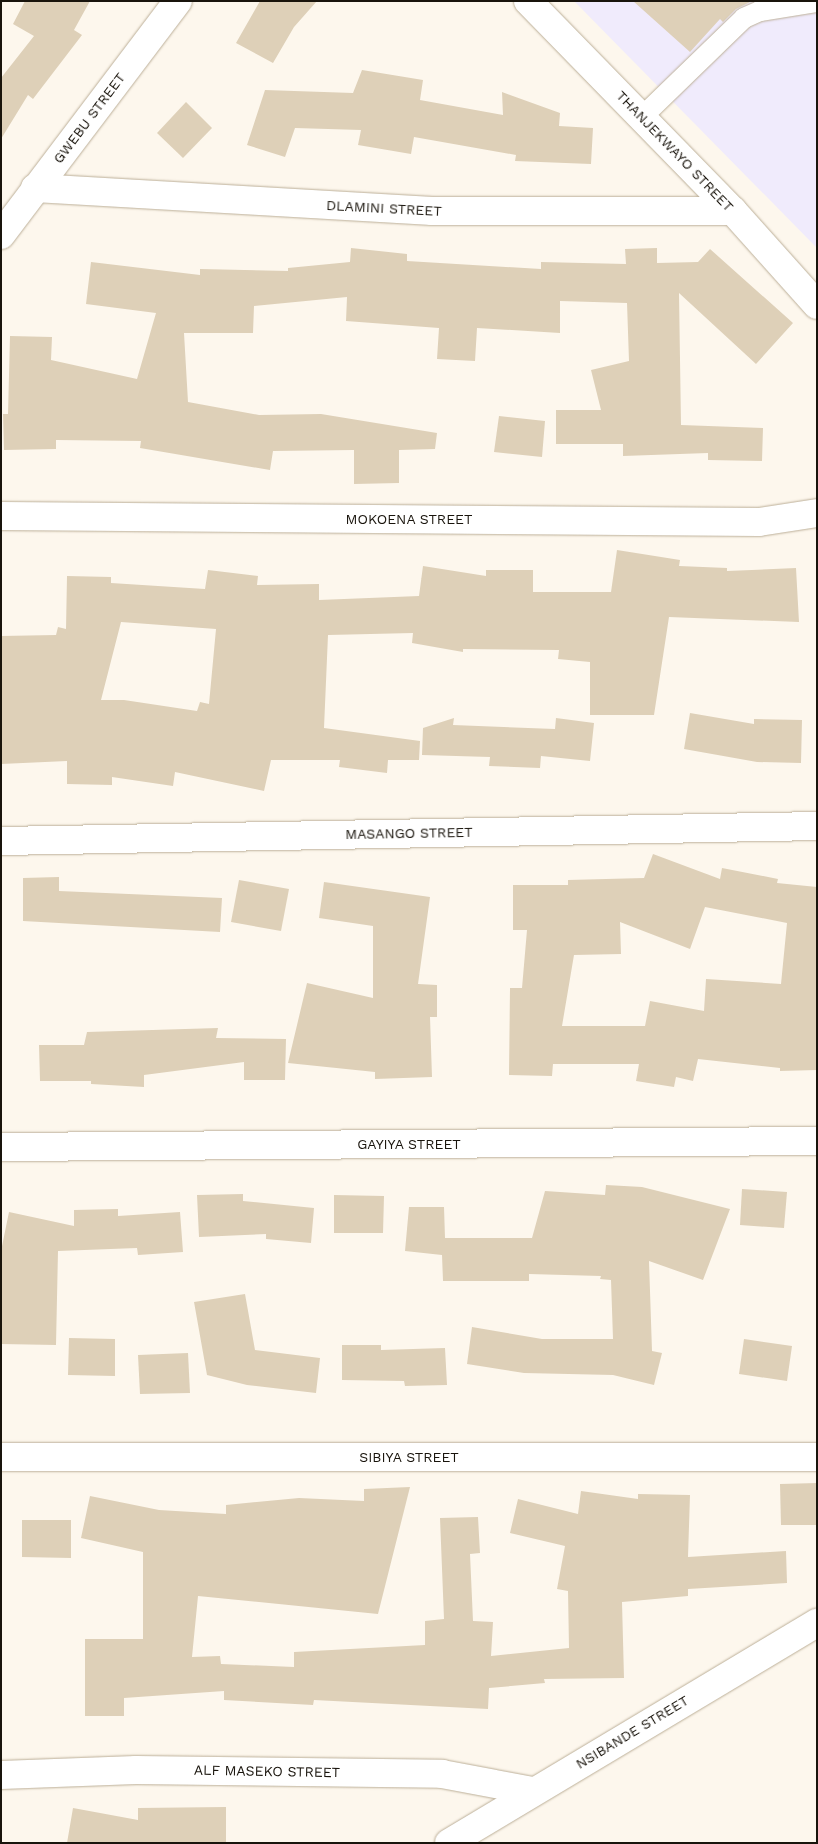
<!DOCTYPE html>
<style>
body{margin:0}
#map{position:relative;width:818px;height:1844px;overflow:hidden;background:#fdf7ed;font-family:"Work Sans",sans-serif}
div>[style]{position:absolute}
.education>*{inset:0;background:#f0ebfc}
.building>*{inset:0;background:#ded0b8}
.roads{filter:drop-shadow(0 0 1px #bcaf98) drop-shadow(0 0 1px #bcaf98)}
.service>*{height:20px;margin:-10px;padding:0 10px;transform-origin:10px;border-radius:10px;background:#fff}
.minor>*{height:28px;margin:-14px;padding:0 14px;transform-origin:14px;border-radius:14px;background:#fff}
span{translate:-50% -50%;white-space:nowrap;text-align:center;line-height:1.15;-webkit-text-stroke:4px #fff;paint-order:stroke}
.street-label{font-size:14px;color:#19140c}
.frame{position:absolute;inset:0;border:2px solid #19140c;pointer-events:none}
</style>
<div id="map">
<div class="education">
<i style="clip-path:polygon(574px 1px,817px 1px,817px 248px)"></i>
</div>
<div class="building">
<i style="clip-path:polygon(25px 1px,90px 1px,74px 30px,82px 35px,33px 99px,28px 95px,1px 139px,1px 78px,34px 36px,13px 24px)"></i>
<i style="clip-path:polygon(260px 1px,317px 1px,294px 27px,273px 63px,236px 43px)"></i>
<i style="clip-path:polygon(633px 1px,752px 1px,736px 9px,723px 22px,720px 19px,690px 52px)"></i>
<i style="clip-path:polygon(362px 70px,423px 80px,420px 100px,503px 115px,502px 92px,560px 113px,559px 126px,593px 128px,591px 164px,515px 161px,516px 155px,414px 137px,411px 154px,358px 145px,361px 130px,295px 128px,285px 157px,247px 145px,265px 90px,353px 93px)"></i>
<i style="clip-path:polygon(186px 102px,212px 128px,183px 158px,157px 133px)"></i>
<i style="clip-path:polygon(351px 248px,407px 254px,407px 261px,541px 269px,541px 262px,626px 264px,625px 249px,657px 248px,657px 263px,698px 262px,710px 249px,793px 323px,756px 364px,679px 293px,681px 425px,763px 428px,762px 461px,708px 460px,708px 453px,623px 456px,623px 444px,556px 444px,556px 410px,601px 410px,591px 370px,629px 361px,627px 303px,560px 301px,560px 333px,477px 328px,475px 361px,437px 359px,439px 328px,346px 321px,347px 297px,254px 306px,253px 333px,184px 333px,188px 402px,259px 415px,321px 414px,437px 433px,435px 449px,399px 450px,399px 483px,354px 484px,354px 450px,273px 451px,270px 470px,140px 448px,141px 441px,56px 440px,56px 449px,4px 450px,3px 414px,8px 414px,10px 336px,52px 337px,51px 360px,137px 379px,156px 313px,86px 304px,91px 262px,200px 275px,200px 269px,288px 271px,288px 268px,350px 262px)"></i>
<i style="clip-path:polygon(499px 416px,545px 421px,542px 457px,494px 452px)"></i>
<i style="clip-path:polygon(evenodd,617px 550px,680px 560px,679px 566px,727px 568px,727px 571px,796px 568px,799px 622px,669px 617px,654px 715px,590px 715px,590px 662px,558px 659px,559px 650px,463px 649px,463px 652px,412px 643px,413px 633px,328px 635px,324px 728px,420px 741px,419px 760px,388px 760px,387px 773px,339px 767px,340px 760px,271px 760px,264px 791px,175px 772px,173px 786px,112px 777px,112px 785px,67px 784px,67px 761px,1px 764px,1px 636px,56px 635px,58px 627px,66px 629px,67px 576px,111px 577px,111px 583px,205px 589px,208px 570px,258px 576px,257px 585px,319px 584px,319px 600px,419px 596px,423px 566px,486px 576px,486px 570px,533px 570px,533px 592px,611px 592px,617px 550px,121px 622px,216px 629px,209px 704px,200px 702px,197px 711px,124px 700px,101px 700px,121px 622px)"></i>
<i style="clip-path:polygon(690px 713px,754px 724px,754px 719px,802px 720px,801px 763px,757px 762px,684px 749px)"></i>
<i style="clip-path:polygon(454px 718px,453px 725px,555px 729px,556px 718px,594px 723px,590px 761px,541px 756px,540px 768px,489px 766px,490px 757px,422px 755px,423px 728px)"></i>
<i style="clip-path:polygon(evenodd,653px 854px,720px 879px,722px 868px,778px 879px,777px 883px,817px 887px,817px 1070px,780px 1071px,780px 1068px,698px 1059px,693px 1081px,676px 1077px,674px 1087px,636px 1081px,639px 1064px,553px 1064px,552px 1076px,509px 1075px,510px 988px,522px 988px,527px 930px,513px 930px,513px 885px,568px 885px,568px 880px,644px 878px,653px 854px,705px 907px,787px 923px,781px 984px,706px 979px,704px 1011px,650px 1001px,645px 1026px,562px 1026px,574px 955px,621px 954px,620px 922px,690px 949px,705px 907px)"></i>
<i style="clip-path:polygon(59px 877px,59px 891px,222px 898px,220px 932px,23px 921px,23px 878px)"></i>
<i style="clip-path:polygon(239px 880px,289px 889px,281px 931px,231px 922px)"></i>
<i style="clip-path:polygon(324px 882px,430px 897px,418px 984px,437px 985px,437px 1017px,430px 1017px,432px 1077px,375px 1079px,375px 1072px,288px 1063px,307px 983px,373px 998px,373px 926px,319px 918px)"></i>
<i style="clip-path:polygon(218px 1028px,216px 1038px,286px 1039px,285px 1080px,244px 1080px,244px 1062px,144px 1075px,144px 1087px,91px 1084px,91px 1081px,40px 1081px,39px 1045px,84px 1045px,87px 1032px)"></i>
<i style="clip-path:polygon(606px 1185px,642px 1187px,730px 1209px,703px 1280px,649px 1261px,652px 1351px,662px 1353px,654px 1385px,613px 1375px,524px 1373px,467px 1364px,472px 1327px,542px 1339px,613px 1339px,611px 1280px,600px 1279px,601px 1276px,529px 1274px,529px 1281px,443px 1281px,442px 1255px,405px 1251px,409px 1207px,444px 1207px,445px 1238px,532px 1238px,545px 1191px,605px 1195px)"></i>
<i style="clip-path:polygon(742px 1189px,787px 1192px,784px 1228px,740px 1225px)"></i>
<i style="clip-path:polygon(243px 1194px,243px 1201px,314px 1208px,311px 1243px,266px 1239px,266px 1234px,199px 1237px,197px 1195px)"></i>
<i style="clip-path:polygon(334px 1195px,384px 1196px,383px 1233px,334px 1233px)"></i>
<i style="clip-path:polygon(118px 1209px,118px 1216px,180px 1212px,183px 1252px,138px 1255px,137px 1248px,58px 1251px,56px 1345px,1px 1344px,1px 1251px,9px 1212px,74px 1226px,74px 1210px)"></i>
<i style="clip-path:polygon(245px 1294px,255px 1350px,320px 1358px,316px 1393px,247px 1385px,207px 1375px,194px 1302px)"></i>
<i style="clip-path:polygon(69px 1338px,115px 1339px,115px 1376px,68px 1375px)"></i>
<i style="clip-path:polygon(744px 1339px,792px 1346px,787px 1381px,739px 1374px)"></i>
<i style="clip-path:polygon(342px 1345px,381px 1345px,381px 1350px,445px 1348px,447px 1385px,405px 1386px,404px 1381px,342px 1380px)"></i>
<i style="clip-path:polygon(188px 1353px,190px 1393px,140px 1394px,138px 1355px)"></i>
<i style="clip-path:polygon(817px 1483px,817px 1525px,781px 1525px,780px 1484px)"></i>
<i style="clip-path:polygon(410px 1487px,378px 1614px,198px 1596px,192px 1657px,220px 1656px,221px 1664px,294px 1667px,294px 1652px,425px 1645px,425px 1621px,444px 1619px,440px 1518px,478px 1517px,480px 1553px,470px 1554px,473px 1621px,493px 1622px,491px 1656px,569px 1648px,568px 1591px,557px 1589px,565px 1546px,510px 1533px,518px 1499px,578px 1514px,581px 1491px,638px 1499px,638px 1494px,690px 1495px,688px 1557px,786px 1551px,787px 1583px,688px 1589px,688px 1596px,622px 1602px,624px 1678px,544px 1679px,545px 1683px,489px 1688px,488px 1709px,314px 1700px,313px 1705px,224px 1700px,224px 1691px,124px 1698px,124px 1716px,85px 1716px,85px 1639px,143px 1639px,143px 1552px,81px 1538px,90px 1496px,159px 1510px,226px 1514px,226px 1505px,299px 1498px,364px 1501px,364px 1489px)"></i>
<i style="clip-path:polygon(22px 1520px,71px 1520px,71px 1558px,22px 1557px)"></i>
<i style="clip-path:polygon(226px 1807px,226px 1843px,67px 1843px,73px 1808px,138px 1820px,138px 1808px)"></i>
</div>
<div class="roads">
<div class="service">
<i style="left:642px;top:117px;width:142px;rotate:-44.1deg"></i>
<i style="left:744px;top:18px;width:17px;rotate:-24deg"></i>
<i style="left:760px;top:11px;width:58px;rotate:-9deg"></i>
</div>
<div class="minor">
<i style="left:528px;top:1px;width:293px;rotate:45.7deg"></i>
<i style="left:733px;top:211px;width:126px;rotate:48.2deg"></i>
<i style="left:35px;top:188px;width:398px;rotate:3.3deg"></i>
<i style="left:432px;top:211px;width:301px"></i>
<i style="left:1px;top:235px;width:293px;rotate:-52.9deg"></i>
<i style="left:1px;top:516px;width:758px;rotate:0.45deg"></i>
<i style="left:759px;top:522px;width:59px;rotate:-8.8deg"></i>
<i style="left:1px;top:841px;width:816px;rotate:-1.05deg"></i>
<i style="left:1px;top:1147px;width:816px;rotate:-0.42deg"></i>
<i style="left:1px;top:1457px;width:816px"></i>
<i style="left:1px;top:1775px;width:135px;rotate:-2.1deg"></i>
<i style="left:136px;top:1770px;width:306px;rotate:0.7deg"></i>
<i style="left:442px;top:1774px;width:92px;rotate:10.7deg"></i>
<i style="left:449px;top:1843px;width:429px;rotate:-30.9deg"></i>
</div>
</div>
<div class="street-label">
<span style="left:89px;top:118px;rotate:-53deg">GWEBU STREET</span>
<span style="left:675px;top:151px;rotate:46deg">THANJEKWAYO STREET</span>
<span style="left:384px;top:208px;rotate:3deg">DLAMINI STREET</span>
<span style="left:409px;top:519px">MOKOENA STREET</span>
<span style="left:409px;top:833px;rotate:-1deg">MASANGO STREET</span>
<span style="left:409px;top:1144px">GAYIYA STREET</span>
<span style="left:409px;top:1457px">SIBIYA STREET</span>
<span style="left:632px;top:1732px;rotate:-31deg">NSIBANDE STREET</span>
<span style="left:267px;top:1771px;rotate:1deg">ALF MASEKO STREET</span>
</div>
<div class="frame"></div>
</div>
